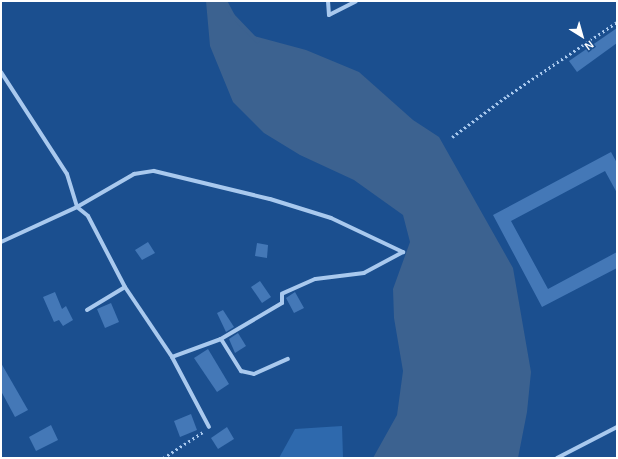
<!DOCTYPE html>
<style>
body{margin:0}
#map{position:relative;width:618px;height:459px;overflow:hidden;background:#1b4f8f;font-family:Arial,sans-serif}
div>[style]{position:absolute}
.green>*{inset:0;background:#2e69ad}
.water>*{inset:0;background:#3c6290}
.stream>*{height:4px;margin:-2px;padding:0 2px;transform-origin:2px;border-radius:2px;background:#3c6290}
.building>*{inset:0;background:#4478b7}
.path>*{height:2.5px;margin-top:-1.25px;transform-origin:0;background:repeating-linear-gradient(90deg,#a9c9ee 0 2px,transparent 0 5px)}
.minor>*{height:4px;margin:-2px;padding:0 2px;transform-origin:2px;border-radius:2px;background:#a9c9ee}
span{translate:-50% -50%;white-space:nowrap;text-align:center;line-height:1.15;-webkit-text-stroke:3px #1b4f8f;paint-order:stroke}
.frame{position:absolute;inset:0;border:2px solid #fff;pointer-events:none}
.north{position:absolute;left:562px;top:16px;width:40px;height:40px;-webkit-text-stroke:3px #1b4f8f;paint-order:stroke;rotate:143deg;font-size:11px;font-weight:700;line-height:16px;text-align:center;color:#fff}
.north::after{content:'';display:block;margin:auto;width:14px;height:18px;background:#fff;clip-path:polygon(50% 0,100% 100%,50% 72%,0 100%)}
</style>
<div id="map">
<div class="green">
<i style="clip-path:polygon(342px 426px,343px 458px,279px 458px,295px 429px)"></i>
</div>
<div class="water">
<i style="clip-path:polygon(206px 1px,225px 1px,233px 16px,254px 36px,306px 50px,359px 72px,413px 120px,439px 137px,513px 268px,531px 372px,527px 412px,518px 458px,373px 458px,397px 415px,403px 371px,394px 318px,393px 289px,410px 242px,403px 215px,354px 180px,300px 155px,264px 133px,233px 102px,210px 46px)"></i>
</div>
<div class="stream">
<i style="left:225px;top:1px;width:17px;rotate:62deg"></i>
<i style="left:233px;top:16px;width:35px;rotate:46deg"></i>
</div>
<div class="building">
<i style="clip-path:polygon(617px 28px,617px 43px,577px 72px,569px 61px)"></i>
<i style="clip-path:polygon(611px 152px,617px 163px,617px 193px,605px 171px,511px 221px,548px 289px,617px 252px,617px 268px,542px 307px,493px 215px)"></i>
<i style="clip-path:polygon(148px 242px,155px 253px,142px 260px,135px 250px)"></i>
<i style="clip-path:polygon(257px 243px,268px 245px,267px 258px,255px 256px)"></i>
<i style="clip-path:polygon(260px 281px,271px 297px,262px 303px,251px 287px)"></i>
<i style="clip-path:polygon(55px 292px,62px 309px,66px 306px,73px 320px,63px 326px,59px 320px,54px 322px,43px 297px)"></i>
<i style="clip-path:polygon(295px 292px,304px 308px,294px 313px,286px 298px)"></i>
<i style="clip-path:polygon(111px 303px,119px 322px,105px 328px,97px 309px)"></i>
<i style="clip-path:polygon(223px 310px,234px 327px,226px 332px,217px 313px)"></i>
<i style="clip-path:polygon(238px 333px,246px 346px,235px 353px,229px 339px)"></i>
<i style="clip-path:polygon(208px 349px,229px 384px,217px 392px,194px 358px)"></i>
<i style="clip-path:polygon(1px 363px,28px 410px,15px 417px,1px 391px)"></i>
<i style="clip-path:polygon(191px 414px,197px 430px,180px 437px,174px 421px)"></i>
<i style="clip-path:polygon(51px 425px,58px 440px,36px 451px,29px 437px)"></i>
<i style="clip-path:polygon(227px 427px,234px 439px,218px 449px,211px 438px)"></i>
</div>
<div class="path">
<i style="left:452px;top:137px;width:69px;rotate:-36.7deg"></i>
<i style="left:507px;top:96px;width:133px;rotate:-33.9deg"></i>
<i style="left:163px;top:458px;width:48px;rotate:-33deg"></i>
</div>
<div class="minor">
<i style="left:328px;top:1px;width:14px;rotate:86deg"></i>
<i style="left:329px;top:15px;width:30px;rotate:-27deg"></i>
<i style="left:1px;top:72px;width:121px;rotate:57.1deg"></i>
<i style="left:67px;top:174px;width:34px;rotate:73deg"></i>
<i style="left:77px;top:207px;width:14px;rotate:39deg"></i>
<i style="left:88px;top:216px;width:80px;rotate:62.5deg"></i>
<i style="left:125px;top:287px;width:84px;rotate:56.1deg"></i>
<i style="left:172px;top:357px;width:79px;rotate:62.1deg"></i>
<i style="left:1px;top:242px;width:84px;rotate:-24.7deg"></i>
<i style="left:77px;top:207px;width:66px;rotate:-30.1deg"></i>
<i style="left:134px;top:174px;width:20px;rotate:-9deg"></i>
<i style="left:154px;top:171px;width:119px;rotate:13.6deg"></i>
<i style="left:270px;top:199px;width:64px;rotate:17.3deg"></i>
<i style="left:331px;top:218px;width:80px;rotate:25.3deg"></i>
<i style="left:403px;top:252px;width:44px;rotate:151.7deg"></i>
<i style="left:364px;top:273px;width:49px;rotate:173deg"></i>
<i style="left:315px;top:279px;width:36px;rotate:156deg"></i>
<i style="left:282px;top:294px;width:9px;rotate:90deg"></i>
<i style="left:282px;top:303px;width:71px;rotate:149.5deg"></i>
<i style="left:221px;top:339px;width:52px;rotate:159.8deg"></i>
<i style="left:87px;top:310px;width:44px;rotate:-31.2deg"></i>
<i style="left:221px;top:339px;width:38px;rotate:58deg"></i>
<i style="left:241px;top:371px;width:13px;rotate:13deg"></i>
<i style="left:254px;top:374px;width:37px;rotate:-24deg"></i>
<i style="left:557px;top:458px;width:68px;rotate:-27.3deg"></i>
</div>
<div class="frame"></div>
<div class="north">N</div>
</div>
